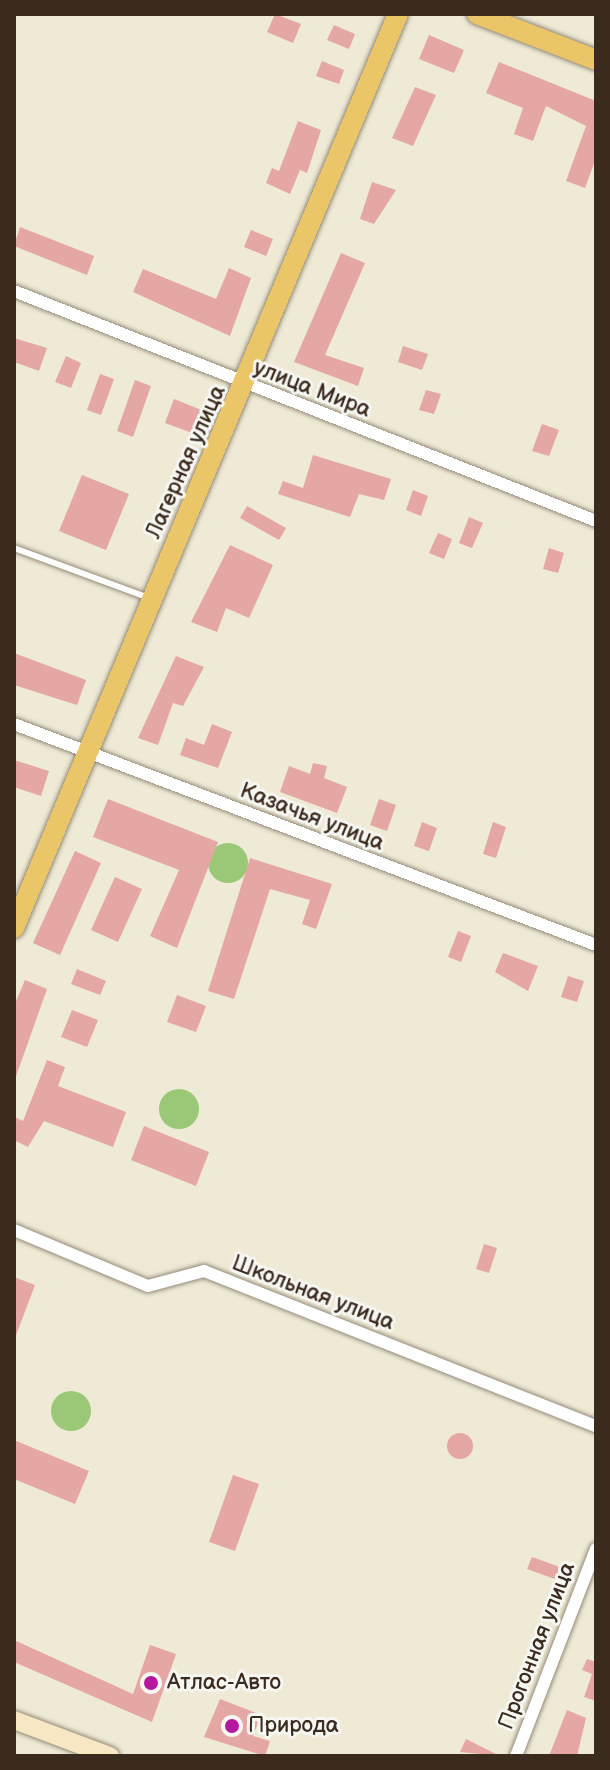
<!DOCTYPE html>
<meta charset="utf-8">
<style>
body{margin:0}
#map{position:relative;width:610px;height:1770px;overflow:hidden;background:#eeead5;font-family:"Balsamiq Sans",sans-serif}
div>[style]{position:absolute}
.green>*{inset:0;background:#9ac876}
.round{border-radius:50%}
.building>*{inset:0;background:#e4a7a3}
.roads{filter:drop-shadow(0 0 2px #948a7a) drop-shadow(0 0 2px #948a7a)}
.lane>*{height:6px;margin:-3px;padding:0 3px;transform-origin:3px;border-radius:3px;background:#fff}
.street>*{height:12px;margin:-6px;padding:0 6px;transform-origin:6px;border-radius:6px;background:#fff}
.secondary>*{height:18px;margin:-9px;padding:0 9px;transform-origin:9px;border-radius:9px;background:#f7e8c3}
.primary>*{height:20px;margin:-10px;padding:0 10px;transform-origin:10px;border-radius:10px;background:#eac669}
.dots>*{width:22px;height:22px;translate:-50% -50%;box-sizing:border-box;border:4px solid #f6f6f2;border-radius:50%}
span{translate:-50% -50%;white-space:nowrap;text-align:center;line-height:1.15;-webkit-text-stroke:6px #f6f6f2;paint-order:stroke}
.street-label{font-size:22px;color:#3b2a1e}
.poi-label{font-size:22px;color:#3b2a1e}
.left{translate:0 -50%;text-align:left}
.frame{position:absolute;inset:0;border:16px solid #3b2a1e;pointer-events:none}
</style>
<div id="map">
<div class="green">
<i class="round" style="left:208px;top:843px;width:40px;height:40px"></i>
<i class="round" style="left:159px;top:1089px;width:40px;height:40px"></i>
<i class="round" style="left:51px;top:1391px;width:40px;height:40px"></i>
</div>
<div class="building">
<i style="clip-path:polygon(275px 14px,301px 24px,293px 43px,267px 32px)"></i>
<i style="clip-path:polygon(334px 25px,355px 34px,349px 49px,327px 40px)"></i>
<i style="clip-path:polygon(429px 35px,464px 50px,454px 73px,419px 59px)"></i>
<i style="clip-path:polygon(322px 61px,344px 70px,339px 84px,316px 76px)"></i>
<i style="clip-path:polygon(499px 62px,596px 101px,596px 158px,585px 188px,566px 181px,586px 126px,546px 106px,533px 141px,514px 134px,523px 108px,486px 93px)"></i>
<i style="clip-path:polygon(415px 87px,436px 95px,413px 146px,392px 138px)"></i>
<i style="clip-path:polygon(298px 121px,321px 130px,307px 173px,300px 170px,290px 194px,266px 183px,272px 168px,279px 171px)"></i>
<i style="clip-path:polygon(372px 182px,396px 190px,374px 224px,360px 219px)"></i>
<i style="clip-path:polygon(20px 227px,94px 256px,87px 275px,14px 246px)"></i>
<i style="clip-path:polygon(251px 230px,273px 239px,266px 256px,244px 247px)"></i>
<i style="clip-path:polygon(341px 253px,365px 263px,325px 355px,364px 368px,358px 386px,294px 362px)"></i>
<i style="clip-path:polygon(229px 268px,251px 278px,230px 336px,133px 292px,143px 269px,216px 299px)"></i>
<i style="clip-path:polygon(14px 338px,47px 348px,39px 371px,14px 362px)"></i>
<i style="clip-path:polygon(403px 346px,428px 354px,422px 370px,398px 362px)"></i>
<i style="clip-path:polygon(66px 356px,81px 363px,71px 388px,55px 382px)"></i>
<i style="clip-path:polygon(100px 374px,114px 379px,101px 415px,87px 410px)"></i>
<i style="clip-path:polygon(135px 380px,151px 386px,133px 437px,117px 431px)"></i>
<i style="clip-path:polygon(426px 390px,441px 394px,434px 414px,419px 410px)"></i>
<i style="clip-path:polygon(174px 399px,204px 411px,195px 434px,165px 423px)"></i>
<i style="clip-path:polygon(542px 424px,559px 430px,549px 456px,532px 451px)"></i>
<i style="clip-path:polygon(313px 455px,391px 479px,384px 500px,359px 494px,350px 517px,278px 494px,283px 481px,303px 488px)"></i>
<i style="clip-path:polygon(82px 475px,129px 494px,106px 550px,59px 531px)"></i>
<i style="clip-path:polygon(413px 490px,428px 496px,421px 516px,406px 510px)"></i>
<i style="clip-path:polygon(247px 506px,286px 528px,279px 540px,240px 518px)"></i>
<i style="clip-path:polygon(469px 517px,483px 523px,472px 548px,459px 543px)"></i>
<i style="clip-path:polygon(438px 533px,452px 539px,444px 559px,429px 553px)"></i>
<i style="clip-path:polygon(230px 545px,273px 565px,249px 618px,226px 608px,217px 632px,191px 622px)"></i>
<i style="clip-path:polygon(549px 548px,564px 553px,558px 573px,543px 569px)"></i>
<i style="clip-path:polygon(14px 653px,86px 680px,77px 705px,14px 685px)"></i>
<i style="clip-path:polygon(176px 656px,204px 667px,183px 706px,173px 703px,158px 745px,138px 738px)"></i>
<i style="clip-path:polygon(212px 724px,232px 732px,218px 768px,180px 755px,186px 738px,204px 745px)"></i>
<i style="clip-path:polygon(14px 760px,49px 771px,41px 796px,14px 787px)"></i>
<i style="clip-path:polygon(313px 763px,327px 766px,324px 778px,347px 787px,337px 813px,280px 792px,289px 766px,310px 774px)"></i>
<i style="clip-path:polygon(108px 799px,218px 842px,177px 948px,150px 936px,179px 870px,93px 837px)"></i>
<i style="clip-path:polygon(379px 799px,396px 805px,387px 831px,370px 825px)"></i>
<i style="clip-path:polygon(422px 822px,437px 828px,429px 851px,414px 846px)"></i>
<i style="clip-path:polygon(493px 822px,506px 827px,496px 858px,483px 854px)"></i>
<i style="clip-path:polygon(75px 851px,101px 863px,60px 955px,33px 943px)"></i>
<i style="clip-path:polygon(250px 858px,332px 884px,316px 929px,302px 924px,310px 900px,270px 889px,234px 999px,208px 991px)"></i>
<i style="clip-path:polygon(115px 877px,142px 889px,118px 942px,91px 930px)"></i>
<i style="clip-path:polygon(458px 931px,471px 936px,461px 962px,448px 957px)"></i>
<i style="clip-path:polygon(503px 953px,538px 966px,528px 991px,495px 972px)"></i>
<i style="clip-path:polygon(77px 969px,106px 981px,100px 995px,71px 984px)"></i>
<i style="clip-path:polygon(568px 976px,584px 981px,577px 1002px,561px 997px)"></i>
<i style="clip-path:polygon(25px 980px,47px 989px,14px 1082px,14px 1006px)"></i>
<i style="clip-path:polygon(177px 995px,206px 1006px,196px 1032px,167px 1022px)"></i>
<i style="clip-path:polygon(72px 1010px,98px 1020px,87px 1047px,61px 1037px)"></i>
<i style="clip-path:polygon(47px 1060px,65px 1067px,58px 1086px,126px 1112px,113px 1147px,44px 1121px,28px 1147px,14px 1140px,14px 1117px,23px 1121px)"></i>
<i style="clip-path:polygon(144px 1126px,209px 1152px,196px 1186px,131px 1160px)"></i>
<i style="clip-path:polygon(484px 1244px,497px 1248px,489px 1273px,476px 1269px)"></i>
<i style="clip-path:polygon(14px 1277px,35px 1285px,15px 1338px,14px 1338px)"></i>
<i class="round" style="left:447px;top:1433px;width:26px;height:26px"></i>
<i style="clip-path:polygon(14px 1440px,89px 1471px,75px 1504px,14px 1479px)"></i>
<i style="clip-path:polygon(233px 1475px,259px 1484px,235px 1551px,209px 1542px)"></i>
<i style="clip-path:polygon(532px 1557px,560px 1567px,555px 1579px,527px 1569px)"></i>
<i style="clip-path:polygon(14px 1640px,133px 1694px,150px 1645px,176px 1654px,152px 1722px,14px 1662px)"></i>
<i style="clip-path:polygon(587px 1659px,596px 1662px,596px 1701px,584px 1697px,592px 1674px,582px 1670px)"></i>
<i style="clip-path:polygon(220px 1699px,261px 1715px,253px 1736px,270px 1741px,265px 1756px,204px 1737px)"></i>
<i style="clip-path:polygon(567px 1710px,586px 1718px,577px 1756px,549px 1756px)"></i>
<i style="clip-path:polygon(466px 1739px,500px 1756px,460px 1752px)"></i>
</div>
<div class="roads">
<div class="lane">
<i style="left:14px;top:548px;width:144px;rotate:20.3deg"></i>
</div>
<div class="street">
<i style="left:14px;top:291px;width:626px;rotate:21.56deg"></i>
<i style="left:14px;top:724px;width:623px;rotate:20.79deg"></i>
<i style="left:14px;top:1230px;width:145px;rotate:22.7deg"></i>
<i style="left:148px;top:1286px;width:58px;rotate:-15deg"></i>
<i style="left:204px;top:1271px;width:422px;rotate:21.6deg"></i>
<i style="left:516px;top:1756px;width:222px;rotate:-68.9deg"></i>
</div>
<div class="secondary">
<i style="left:14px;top:1720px;width:103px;rotate:20.6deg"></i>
</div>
<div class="primary">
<i style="left:477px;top:14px;width:128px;rotate:21.1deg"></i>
<i style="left:14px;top:928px;width:991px;rotate:-67.21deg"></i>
</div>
</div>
<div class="dots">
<i style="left:151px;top:1683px;background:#b5179e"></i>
<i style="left:232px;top:1726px;background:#b5179e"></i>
</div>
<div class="street-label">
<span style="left:312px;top:389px;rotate:21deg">улица Мира</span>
<span style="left:186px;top:462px;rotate:-66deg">Лагерная улица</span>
<span style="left:312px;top:817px;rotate:21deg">Казачья улица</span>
<span style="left:313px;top:1293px;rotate:21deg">Школьная улица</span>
<span style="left:537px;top:1646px;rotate:-69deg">Прогонная улица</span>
</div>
<div class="poi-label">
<span class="left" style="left:167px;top:1683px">Атлас-Авто</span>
<span class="left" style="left:248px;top:1726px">Природа</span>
</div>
<div class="frame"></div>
</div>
